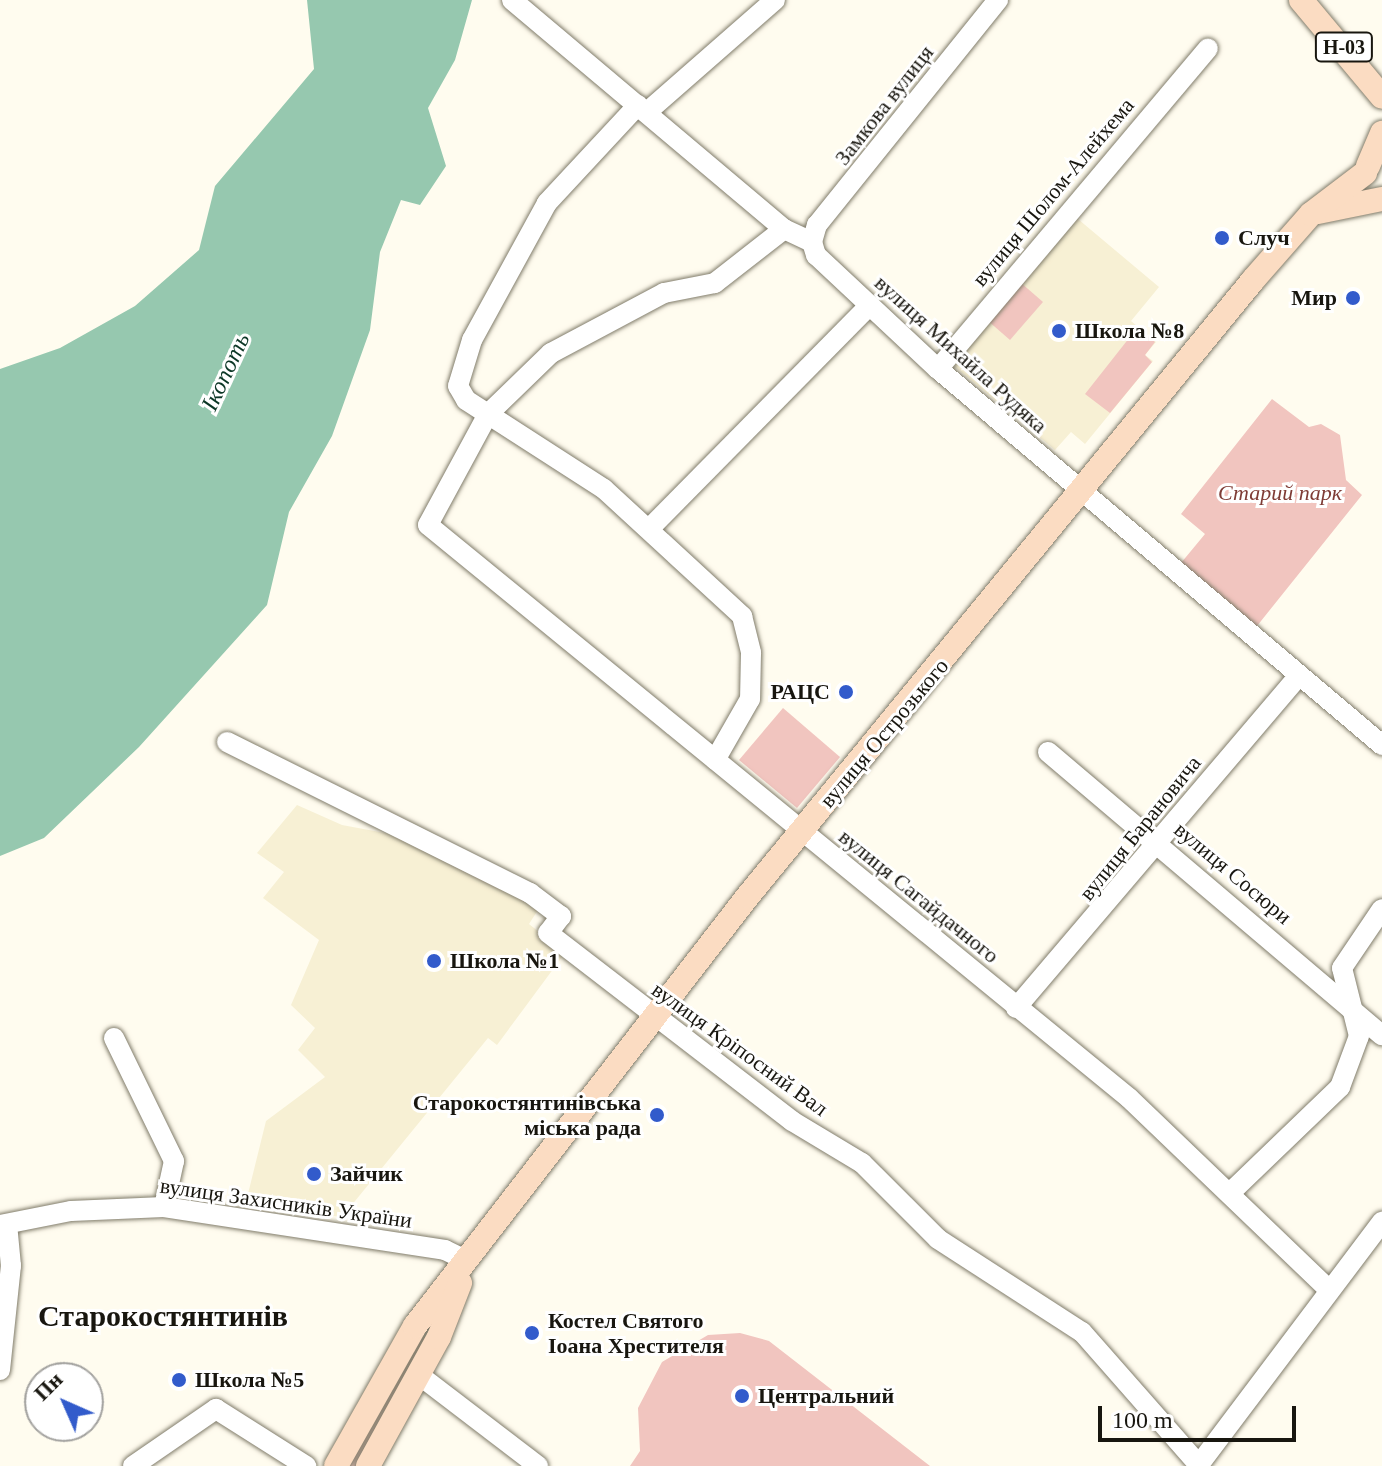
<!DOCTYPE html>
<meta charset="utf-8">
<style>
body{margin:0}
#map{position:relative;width:1382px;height:1466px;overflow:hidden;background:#fffcef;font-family:"Times New Roman",serif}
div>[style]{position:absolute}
.built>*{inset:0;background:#f7f0d4}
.green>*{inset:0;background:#f1c5bf}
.water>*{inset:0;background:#96c8af}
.roads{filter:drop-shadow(0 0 2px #817c6a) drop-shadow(0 0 2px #817c6a)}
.minor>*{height:20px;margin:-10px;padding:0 10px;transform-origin:10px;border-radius:10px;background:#fff}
.major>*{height:24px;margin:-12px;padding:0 12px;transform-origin:12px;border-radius:12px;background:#fbdcc2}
.dots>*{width:22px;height:22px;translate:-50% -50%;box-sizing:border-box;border:4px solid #fff;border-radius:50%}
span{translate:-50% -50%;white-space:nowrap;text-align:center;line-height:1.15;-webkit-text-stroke:6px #fff;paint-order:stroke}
.shield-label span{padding:2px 6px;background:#fff;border:2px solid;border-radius:6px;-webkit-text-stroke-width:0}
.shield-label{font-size:20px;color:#18160f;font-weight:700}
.street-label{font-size:22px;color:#18160f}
.poi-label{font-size:22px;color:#18160f;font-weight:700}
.left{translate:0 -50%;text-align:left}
.right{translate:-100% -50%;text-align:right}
.park-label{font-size:22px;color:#7f3c36;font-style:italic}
.water-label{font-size:24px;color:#0c3726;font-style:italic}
.district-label{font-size:30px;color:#18160f;font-weight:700}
.north{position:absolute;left:24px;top:1362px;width:80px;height:80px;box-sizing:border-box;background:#fff;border:2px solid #a3a29f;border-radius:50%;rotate:315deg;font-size:22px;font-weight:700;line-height:32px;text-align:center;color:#18160f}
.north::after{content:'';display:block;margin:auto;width:28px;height:36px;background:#325bcb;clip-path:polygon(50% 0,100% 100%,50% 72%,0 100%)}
.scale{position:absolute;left:1098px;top:1406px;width:198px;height:36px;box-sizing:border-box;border:4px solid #18160f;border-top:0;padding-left:10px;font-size:24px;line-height:28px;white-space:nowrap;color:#18160f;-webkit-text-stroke:6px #fff;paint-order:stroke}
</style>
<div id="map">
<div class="built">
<i style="clip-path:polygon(1072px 214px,1159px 287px,1131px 321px,1156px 342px,1145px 355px,1153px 361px,1085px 444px,1071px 432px,1055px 450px,949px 362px)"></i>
<i style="clip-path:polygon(297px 805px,342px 825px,401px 836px,485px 875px,538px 910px,529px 924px,565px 953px,497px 1045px,488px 1038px,342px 1217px,245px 1206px,266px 1121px,325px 1077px,298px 1050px,315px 1028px,291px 1005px,319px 940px,263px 898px,284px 872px,257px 853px)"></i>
</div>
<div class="green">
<i style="clip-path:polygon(1020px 282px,1043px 302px,1010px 340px,987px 320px)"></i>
<i style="clip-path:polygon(1137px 328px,1155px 342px,1145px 355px,1152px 362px,1110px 413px,1085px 394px)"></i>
<i style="clip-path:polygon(1272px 399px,1309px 427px,1321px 424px,1340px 435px,1346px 480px,1362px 495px,1257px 626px,1181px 563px,1205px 534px,1181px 514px)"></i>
<i style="clip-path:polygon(783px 708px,840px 757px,797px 808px,739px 760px)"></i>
<i style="clip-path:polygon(415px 1332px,430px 1340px,361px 1466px,343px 1466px)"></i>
<i style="clip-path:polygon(740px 1333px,769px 1341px,930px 1466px,630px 1466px,640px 1451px,638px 1408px,662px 1362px,708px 1335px)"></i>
</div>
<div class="water">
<i style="clip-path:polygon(307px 0,472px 0,455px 60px,428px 108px,446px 166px,420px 205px,401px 200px,380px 252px,370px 330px,332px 436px,289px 512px,267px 605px,139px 747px,44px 838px,0 856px,0 369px,60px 348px,135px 306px,199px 250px,215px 186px,314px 69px)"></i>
</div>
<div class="roads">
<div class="minor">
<i style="left:512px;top:0;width:356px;rotate:40.1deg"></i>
<i style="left:784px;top:229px;width:31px;rotate:25deg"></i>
<i style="left:812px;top:242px;width:14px;rotate:73deg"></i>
<i style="left:816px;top:255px;width:167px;rotate:43.1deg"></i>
<i style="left:938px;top:369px;width:582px;rotate:40.26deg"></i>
<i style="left:638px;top:105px;width:134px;rotate:132.9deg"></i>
<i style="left:547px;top:203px;width:156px;rotate:118.7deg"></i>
<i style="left:472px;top:340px;width:48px;rotate:106.9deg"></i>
<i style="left:458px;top:386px;width:16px;rotate:60deg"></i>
<i style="left:466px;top:400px;width:164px;rotate:32.8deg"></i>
<i style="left:604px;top:489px;width:188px;rotate:42.6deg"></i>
<i style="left:742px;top:616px;width:38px;rotate:76deg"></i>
<i style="left:751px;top:653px;width:46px;rotate:91.2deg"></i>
<i style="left:750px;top:699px;width:70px;rotate:119.8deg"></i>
<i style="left:647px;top:112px;width:170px;rotate:-41.2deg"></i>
<i style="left:784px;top:229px;width:88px;rotate:142deg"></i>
<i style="left:715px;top:283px;width:52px;rotate:168.9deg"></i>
<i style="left:664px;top:293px;width:128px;rotate:152deg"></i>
<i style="left:551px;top:353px;width:88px;rotate:135.9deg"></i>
<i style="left:488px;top:414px;width:126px;rotate:118.4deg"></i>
<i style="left:428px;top:525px;width:905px;rotate:39.26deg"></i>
<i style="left:1129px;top:1098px;width:276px;rotate:43.8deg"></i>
<i style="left:812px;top:242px;width:18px;rotate:-74deg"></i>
<i style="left:817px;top:225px;width:289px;rotate:-51.2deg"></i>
<i style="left:938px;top:369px;width:419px;rotate:-49.9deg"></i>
<i style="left:650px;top:528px;width:312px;rotate:-45.4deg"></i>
<i style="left:227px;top:742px;width:339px;rotate:26.5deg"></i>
<i style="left:530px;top:893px;width:39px;rotate:37deg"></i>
<i style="left:561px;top:916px;width:21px;rotate:127deg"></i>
<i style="left:548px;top:933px;width:308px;rotate:37.6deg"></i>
<i style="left:792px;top:1121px;width:82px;rotate:31deg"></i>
<i style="left:862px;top:1163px;width:107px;rotate:45deg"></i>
<i style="left:938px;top:1239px;width:171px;rotate:32.9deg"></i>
<i style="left:1082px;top:1332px;width:177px;rotate:48.7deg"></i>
<i style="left:1048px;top:752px;width:438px;rotate:40.3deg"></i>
<i style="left:1016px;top:1008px;width:437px;rotate:-49.6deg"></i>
<i style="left:114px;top:1038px;width:137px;rotate:64deg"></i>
<i style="left:174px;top:1161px;width:47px;rotate:102.3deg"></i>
<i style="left:1232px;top:1191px;width:150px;rotate:-43.9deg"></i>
<i style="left:1340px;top:1087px;width:54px;rotate:-69.6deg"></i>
<i style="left:1359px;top:1036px;width:70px;rotate:-104deg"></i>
<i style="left:1342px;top:968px;width:71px;rotate:-55.9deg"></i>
<i style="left:0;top:1225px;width:72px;rotate:-11.2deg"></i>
<i style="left:71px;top:1211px;width:93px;rotate:-2.5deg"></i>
<i style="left:164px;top:1207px;width:284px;rotate:8.7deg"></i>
<i style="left:445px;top:1250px;width:25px;rotate:26deg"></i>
<i style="left:0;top:1370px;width:105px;rotate:-84deg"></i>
<i style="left:11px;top:1266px;width:42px;rotate:-95.4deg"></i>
<i style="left:419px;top:1375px;width:150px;rotate:37.4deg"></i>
<i style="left:133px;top:1466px;width:101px;rotate:-34.5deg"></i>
<i style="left:216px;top:1409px;width:107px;rotate:32.3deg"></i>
<i style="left:1198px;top:1466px;width:306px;rotate:-53deg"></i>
</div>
<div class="major">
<i style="left:1301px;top:0;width:126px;rotate:50.1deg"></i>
<i style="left:1368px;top:166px;width:36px;rotate:-67deg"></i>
<i style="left:1318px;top:212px;width:65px;rotate:-11.5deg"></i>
<i style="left:336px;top:1466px;width:161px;rotate:-60.6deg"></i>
<i style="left:415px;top:1326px;width:544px;rotate:-52.25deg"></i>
<i style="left:748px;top:896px;width:797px;rotate:-50.65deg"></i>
<i style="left:1253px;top:280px;width:88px;rotate:-48.7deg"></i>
<i style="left:1311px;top:214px;width:68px;rotate:-37.2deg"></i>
<i style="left:368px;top:1466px;width:147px;rotate:-61.2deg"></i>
<i style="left:439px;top:1337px;width:58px;rotate:-68.7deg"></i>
</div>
</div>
<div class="dots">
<i style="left:1222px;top:238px;background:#325bcb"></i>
<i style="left:1353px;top:298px;background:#325bcb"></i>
<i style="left:1059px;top:331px;background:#325bcb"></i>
<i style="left:846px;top:692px;background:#325bcb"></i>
<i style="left:434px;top:961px;background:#325bcb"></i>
<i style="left:657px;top:1115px;background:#325bcb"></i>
<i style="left:314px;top:1174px;background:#325bcb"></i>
<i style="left:532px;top:1333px;background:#325bcb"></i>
<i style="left:179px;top:1380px;background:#325bcb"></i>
<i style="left:742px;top:1396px;background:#325bcb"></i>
</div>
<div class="shield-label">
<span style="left:1344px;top:47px">Н-03</span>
</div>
<div class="street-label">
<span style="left:884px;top:105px;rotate:-52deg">Замкова вулиця</span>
<span style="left:1053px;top:192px;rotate:-50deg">вулиця Шолом-Алейхема</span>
<span style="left:961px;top:354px;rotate:42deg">вулиця Михайла Рудяка</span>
<span style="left:884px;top:733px;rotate:-50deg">вулиця Острозького</span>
<span style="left:1140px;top:828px;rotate:-51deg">вулиця Барановича</span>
<span style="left:1233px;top:873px;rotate:40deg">вулиця Сосюри</span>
<span style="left:919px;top:896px;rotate:39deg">вулиця Сагайдачного</span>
<span style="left:740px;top:1049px;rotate:36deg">вулиця Кріпосний Вал</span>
<span style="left:286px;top:1203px;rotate:8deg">вулиця Захисників України</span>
</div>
<div class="poi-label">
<span class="left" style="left:1238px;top:238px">Случ</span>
<span class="right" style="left:1337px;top:298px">Мир</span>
<span class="left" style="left:1075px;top:331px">Школа №8</span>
<span class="right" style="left:830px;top:692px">РАЦС</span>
<span class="left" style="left:450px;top:961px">Школа №1</span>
<span class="right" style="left:641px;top:1115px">Старокостянтинівська<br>міська рада</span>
<span class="left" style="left:330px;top:1174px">Зайчик</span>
<span class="left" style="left:548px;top:1333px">Костел Святого<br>Іоана Хрестителя</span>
<span class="left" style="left:195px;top:1380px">Школа №5</span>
<span class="left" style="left:758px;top:1396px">Центральний</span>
</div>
<div class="park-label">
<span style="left:1280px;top:493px">Старий парк</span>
</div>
<div class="water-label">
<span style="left:226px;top:372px;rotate:-65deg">Ікопоть</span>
</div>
<div class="district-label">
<span style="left:163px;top:1316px">Старокостянтинів</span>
</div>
<div class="north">Пн</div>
<div class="scale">100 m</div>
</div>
